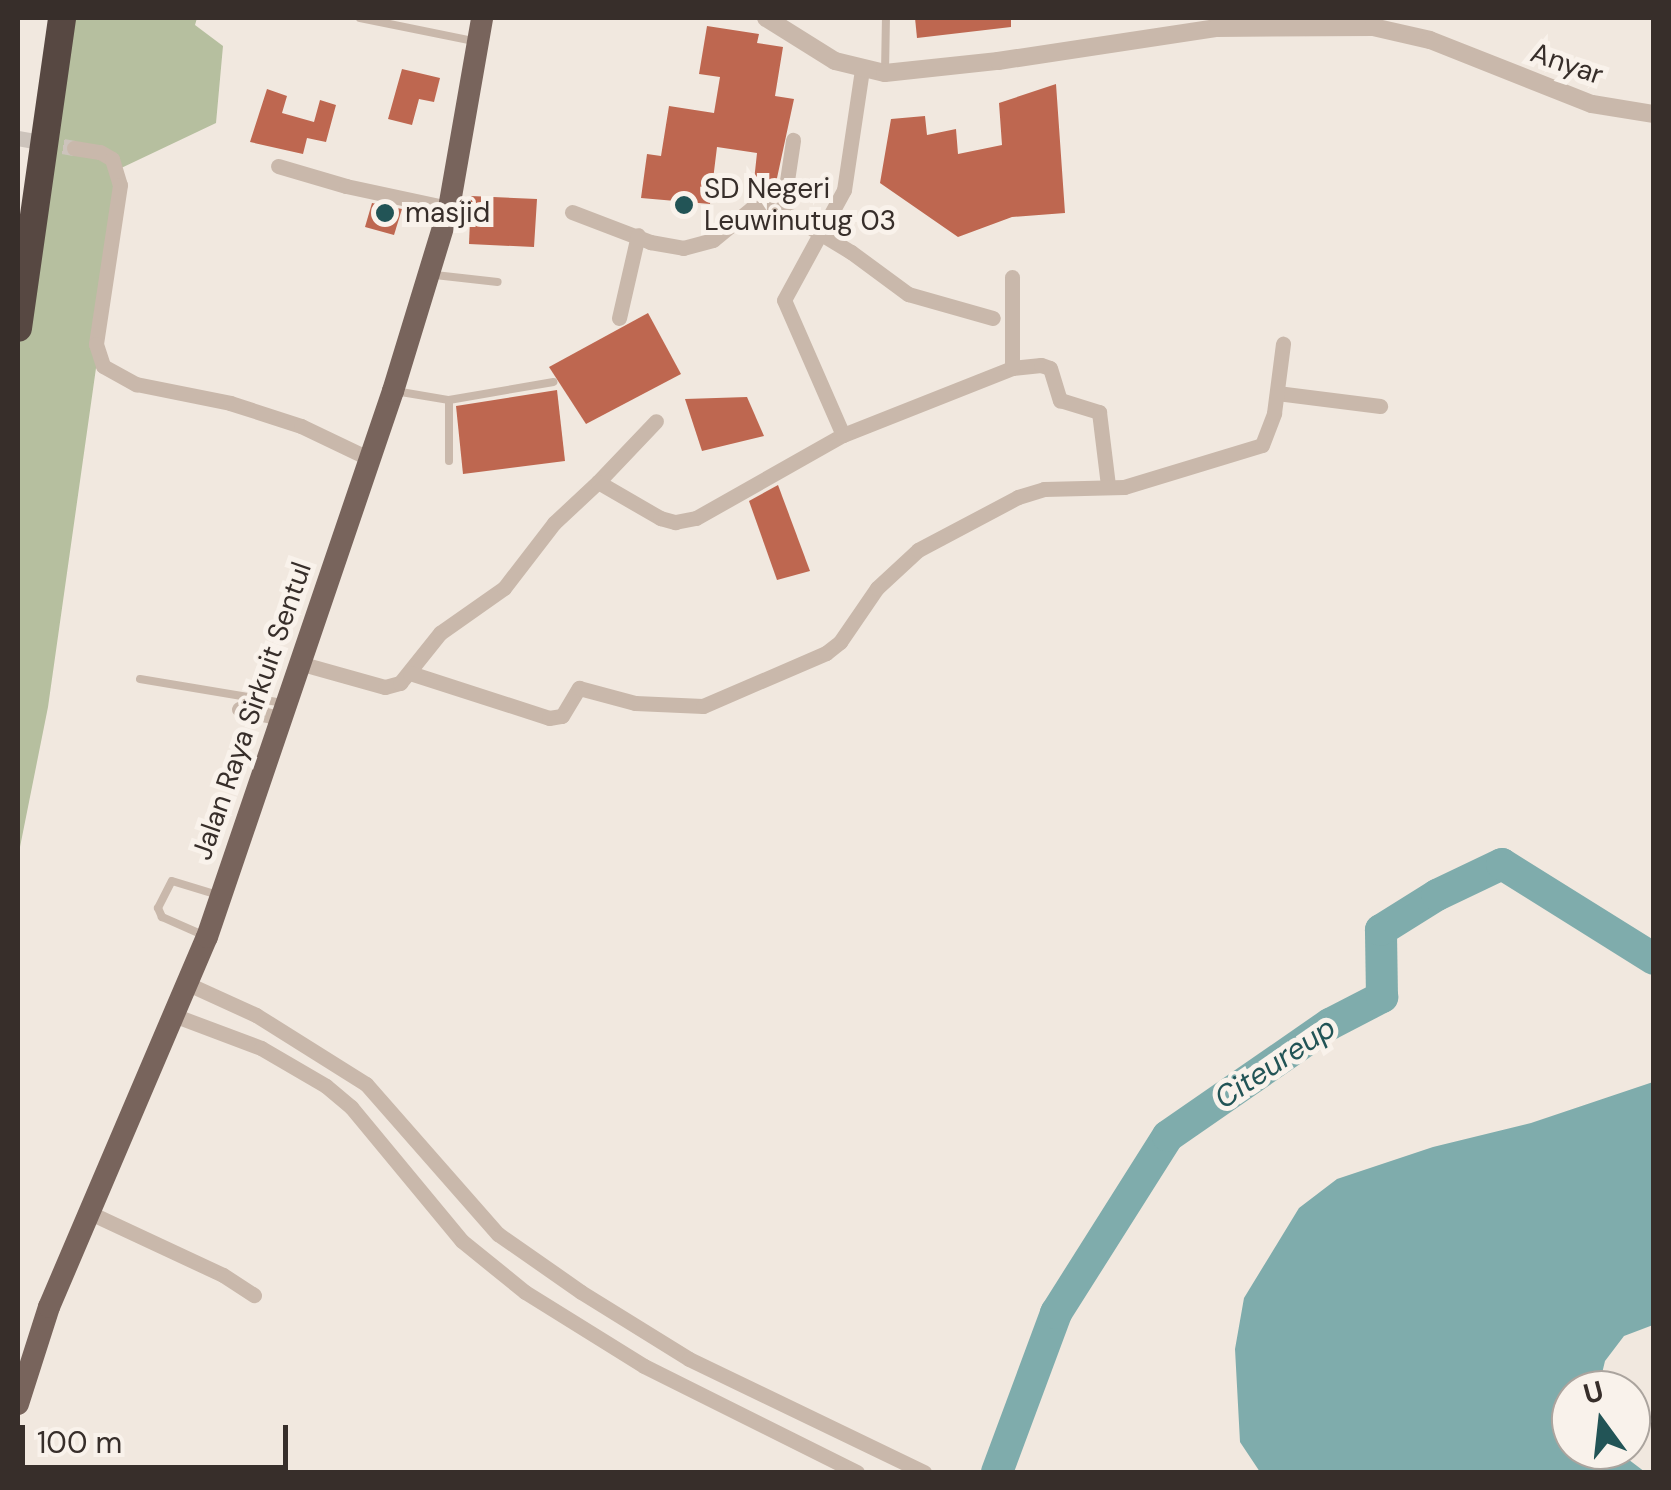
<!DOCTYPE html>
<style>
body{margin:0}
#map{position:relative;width:1671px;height:1490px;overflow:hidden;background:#f1e8df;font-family:"DM Sans",sans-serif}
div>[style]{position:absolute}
.green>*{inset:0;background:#b6bf9f}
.water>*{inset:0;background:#7facac}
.river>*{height:32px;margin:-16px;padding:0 16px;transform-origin:16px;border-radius:16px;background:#7facac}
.building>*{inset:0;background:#be6750}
.minor-tunnel>*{height:15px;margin-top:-7.5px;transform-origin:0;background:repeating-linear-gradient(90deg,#ccc3bb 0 15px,transparent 0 23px)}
.service>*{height:8px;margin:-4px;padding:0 4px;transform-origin:4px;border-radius:4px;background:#c9b8ab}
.minor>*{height:15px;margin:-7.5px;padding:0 7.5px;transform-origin:7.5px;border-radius:7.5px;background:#c9b8ab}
.tertiary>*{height:18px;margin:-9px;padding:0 9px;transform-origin:9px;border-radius:9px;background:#c9b8ab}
.primary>*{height:22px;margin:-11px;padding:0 11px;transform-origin:11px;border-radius:11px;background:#78645c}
.motorway>*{height:28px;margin:-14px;padding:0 14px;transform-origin:14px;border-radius:14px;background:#574842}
.dots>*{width:28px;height:28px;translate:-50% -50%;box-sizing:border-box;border:5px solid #f9f2eb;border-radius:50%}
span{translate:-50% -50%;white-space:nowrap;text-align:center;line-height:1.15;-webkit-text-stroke:10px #f9f2eb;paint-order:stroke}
.street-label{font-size:28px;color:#372e2a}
.poi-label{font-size:28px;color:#372e2a}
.left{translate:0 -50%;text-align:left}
.water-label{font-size:30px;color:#225456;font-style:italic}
.frame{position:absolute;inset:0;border:20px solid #372e2a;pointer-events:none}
.north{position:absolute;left:1551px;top:1370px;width:100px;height:100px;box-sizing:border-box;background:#f9f2eb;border:2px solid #aba49e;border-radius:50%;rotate:345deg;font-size:28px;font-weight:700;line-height:40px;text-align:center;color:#372e2a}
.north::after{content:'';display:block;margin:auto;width:35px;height:45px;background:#225456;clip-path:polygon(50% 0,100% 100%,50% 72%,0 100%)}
.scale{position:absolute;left:20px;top:1425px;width:268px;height:45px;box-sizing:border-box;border:5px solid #372e2a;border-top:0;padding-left:12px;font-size:30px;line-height:35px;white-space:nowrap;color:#372e2a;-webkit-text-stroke:8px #f9f2eb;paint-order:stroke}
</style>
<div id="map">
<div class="green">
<i style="clip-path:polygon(62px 18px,197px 18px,195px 25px,223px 46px,216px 123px,117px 170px,98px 354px,48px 707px,18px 857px,18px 328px)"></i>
</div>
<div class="water">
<i style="clip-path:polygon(1653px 1082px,1653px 1325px,1624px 1336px,1605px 1361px,1598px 1390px,1571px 1390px,1571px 1450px,1616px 1450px,1645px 1472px,1260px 1472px,1240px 1442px,1235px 1349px,1244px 1298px,1299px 1208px,1337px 1179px,1433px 1147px,1531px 1123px)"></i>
</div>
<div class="river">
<i style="left:997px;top:1472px;width:170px;rotate:-69.6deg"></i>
<i style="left:1056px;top:1313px;width:209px;rotate:-57.7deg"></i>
<i style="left:1168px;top:1136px;width:197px;rotate:-34.7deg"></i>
<i style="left:1330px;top:1024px;width:59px;rotate:-27.4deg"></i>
<i style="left:1382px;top:997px;width:67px;rotate:-90.9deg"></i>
<i style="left:1381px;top:930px;width:66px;rotate:-32deg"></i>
<i style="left:1437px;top:895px;width:72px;rotate:-25.5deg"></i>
<i style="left:1502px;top:864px;width:179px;rotate:32deg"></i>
</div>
<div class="building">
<i style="clip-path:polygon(915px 18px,1011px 18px,1011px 27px,917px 38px)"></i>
<i style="clip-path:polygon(707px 26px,759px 34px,757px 43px,783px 47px,775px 96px,794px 99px,774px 192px,753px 190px,757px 153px,717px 147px,710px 204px,641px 198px,647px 154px,661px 156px,669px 106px,714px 113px,720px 77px,699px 74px)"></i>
<i style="clip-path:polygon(402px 69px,440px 78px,434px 102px,419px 99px,412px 125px,388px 119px)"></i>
<i style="clip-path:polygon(1056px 84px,1065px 213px,1012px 217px,958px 237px,880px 183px,891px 119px,925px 116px,927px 135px,956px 129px,958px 154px,1002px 145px,999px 103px)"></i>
<i style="clip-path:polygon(267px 89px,287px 96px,282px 113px,314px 122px,320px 100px,336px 105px,326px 142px,307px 138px,303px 154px,250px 142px)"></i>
<i style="clip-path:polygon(471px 196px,537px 199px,534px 247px,469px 244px)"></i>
<i style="clip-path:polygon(372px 203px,402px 209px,394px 235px,365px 227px)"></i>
<i style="clip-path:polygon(648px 313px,681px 374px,586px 424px,549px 367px)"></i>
<i style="clip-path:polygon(557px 390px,565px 461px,463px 474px,456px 406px)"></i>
<i style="clip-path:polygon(747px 397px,764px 436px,702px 451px,685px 399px)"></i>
<i style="clip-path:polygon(778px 485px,810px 571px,777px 580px,749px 501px)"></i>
</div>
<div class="minor-tunnel">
<i style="left:18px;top:138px;width:57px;rotate:10.1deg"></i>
</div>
<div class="service">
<i style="left:360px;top:18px;width:115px;rotate:11.5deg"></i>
<i style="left:885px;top:73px;width:55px;rotate:-89deg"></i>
<i style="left:435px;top:275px;width:63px;rotate:6.3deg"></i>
<i style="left:395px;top:391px;width:55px;rotate:9.5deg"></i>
<i style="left:449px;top:400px;width:106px;rotate:-9.8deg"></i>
<i style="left:449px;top:400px;width:61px;rotate:90deg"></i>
<i style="left:140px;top:679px;width:146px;rotate:9.5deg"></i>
<i style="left:203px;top:935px;width:45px;rotate:-156.3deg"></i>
<i style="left:162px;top:917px;width:10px;rotate:-114deg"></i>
<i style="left:158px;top:908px;width:30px;rotate:-63deg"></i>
<i style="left:172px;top:881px;width:48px;rotate:16.9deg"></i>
</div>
<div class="minor">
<i style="left:74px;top:148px;width:26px;rotate:9deg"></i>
<i style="left:100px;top:152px;width:14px;rotate:30deg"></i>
<i style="left:112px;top:159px;width:27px;rotate:73deg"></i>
<i style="left:120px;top:185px;width:161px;rotate:98.6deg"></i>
<i style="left:96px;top:344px;width:23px;rotate:72deg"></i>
<i style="left:103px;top:366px;width:38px;rotate:29deg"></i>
<i style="left:136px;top:384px;width:96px;rotate:11.4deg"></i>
<i style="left:230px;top:403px;width:75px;rotate:17.9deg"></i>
<i style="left:301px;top:426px;width:76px;rotate:25.6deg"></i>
<i style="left:278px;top:166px;width:71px;rotate:16.4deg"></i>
<i style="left:346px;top:186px;width:105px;rotate:12.1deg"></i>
<i style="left:572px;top:212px;width:84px;rotate:21deg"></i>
<i style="left:650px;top:242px;width:34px;rotate:10deg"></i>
<i style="left:683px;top:248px;width:31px;rotate:-15deg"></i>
<i style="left:713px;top:240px;width:50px;rotate:-39.4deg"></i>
<i style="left:752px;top:208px;width:16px;rotate:4deg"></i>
<i style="left:768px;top:209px;width:28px;rotate:18deg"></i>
<i style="left:795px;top:218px;width:66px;rotate:31.3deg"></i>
<i style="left:851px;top:252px;width:71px;rotate:36.4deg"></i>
<i style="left:908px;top:294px;width:88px;rotate:15.8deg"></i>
<i style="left:782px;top:214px;width:75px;rotate:-81.5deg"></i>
<i style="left:619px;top:318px;width:85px;rotate:-77.1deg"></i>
<i style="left:1012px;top:368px;width:29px;rotate:-6deg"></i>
<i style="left:1041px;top:365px;width:9px;rotate:18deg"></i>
<i style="left:1050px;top:368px;width:34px;rotate:73deg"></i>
<i style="left:1060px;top:400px;width:41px;rotate:17.1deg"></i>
<i style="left:1099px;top:412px;width:74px;rotate:83deg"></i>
<i style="left:1277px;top:393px;width:104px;rotate:7.2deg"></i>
<i style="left:843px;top:435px;width:147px;rotate:-113.6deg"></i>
<i style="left:784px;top:300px;width:125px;rotate:-61.4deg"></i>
<i style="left:844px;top:190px;width:121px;rotate:-81.5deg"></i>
<i style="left:598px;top:482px;width:84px;rotate:-46.4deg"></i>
<i style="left:299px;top:663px;width:89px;rotate:15.6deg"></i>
<i style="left:385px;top:687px;width:16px;rotate:-15deg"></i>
<i style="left:400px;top:683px;width:64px;rotate:-51.3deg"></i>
<i style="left:440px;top:633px;width:78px;rotate:-35.1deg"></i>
<i style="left:504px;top:588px;width:82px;rotate:-52.4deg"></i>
<i style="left:554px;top:523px;width:60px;rotate:-43deg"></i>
<i style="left:598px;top:482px;width:72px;rotate:30.1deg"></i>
<i style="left:660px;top:518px;width:16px;rotate:15deg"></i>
<i style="left:675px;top:522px;width:21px;rotate:-11deg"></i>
<i style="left:696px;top:518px;width:169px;rotate:-29.5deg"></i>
<i style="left:843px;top:435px;width:182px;rotate:-21.6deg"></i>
<i style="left:1012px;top:368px;width:91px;rotate:-90deg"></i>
<i style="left:410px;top:673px;width:146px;rotate:17.9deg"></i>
<i style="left:549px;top:718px;width:13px;rotate:-9deg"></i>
<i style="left:562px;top:716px;width:33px;rotate:-59deg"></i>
<i style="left:579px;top:688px;width:58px;rotate:15deg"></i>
<i style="left:635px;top:703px;width:68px;rotate:2.5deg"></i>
<i style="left:703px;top:706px;width:134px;rotate:-23.3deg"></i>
<i style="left:826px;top:653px;width:18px;rotate:-38deg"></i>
<i style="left:840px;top:642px;width:65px;rotate:-55.6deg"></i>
<i style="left:877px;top:588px;width:56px;rotate:-42.8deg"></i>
<i style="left:918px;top:550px;width:113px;rotate:-27.9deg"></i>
<i style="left:1018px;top:497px;width:27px;rotate:-17deg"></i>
<i style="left:1044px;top:489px;width:80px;rotate:-1.4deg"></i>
<i style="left:1124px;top:487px;width:144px;rotate:-16.9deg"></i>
<i style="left:1262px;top:445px;width:34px;rotate:-69deg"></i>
<i style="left:1274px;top:413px;width:70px;rotate:-82.6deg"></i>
<i style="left:239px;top:709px;width:42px;rotate:12.4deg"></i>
<i style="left:188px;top:984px;width:75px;rotate:24.5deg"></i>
<i style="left:256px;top:1015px;width:130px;rotate:32.1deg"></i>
<i style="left:366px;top:1084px;width:200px;rotate:48.7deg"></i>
<i style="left:498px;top:1234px;width:101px;rotate:34.9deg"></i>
<i style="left:581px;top:1292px;width:127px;rotate:31.8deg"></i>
<i style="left:689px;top:1359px;width:261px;rotate:25.7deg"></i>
<i style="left:176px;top:1016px;width:91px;rotate:20.6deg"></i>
<i style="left:261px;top:1048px;width:75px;rotate:30.3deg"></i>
<i style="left:326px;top:1086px;width:33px;rotate:40deg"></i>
<i style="left:351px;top:1107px;width:174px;rotate:50.4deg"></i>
<i style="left:462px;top:1241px;width:81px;rotate:39deg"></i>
<i style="left:525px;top:1292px;width:140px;rotate:31.9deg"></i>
<i style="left:644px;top:1366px;width:238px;rotate:26.5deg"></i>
<i style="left:88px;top:1212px;width:149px;rotate:25deg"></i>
<i style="left:223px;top:1275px;width:37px;rotate:33deg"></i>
</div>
<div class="tertiary">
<i style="left:766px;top:18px;width:81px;rotate:31.9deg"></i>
<i style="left:835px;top:61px;width:51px;rotate:13.5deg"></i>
<i style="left:885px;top:73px;width:114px;rotate:-6.1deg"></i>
<i style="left:998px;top:61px;width:220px;rotate:-8.6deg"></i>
<i style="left:1216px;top:28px;width:157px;rotate:-0.4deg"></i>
<i style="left:1373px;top:27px;width:58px;rotate:12.8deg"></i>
<i style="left:1430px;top:40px;width:174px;rotate:21.6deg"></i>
<i style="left:1592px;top:104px;width:63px;rotate:9.2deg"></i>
</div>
<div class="primary">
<i style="left:18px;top:1404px;width:102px;rotate:-72.3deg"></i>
<i style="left:49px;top:1307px;width:402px;rotate:-66.9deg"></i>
<i style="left:207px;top:937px;width:577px;rotate:-71.19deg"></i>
<i style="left:393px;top:391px;width:191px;rotate:-73deg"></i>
<i style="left:449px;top:208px;width:193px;rotate:-80.1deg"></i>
</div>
<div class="motorway">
<i style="left:18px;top:328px;width:313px;rotate:-81.9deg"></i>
</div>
<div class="dots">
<i style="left:684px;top:205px;background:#225456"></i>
<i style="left:385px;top:213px;background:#225456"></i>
</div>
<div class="street-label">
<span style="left:1567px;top:64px;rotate:19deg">Anyar</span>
<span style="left:252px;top:711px;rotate:-71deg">Jalan Raya Sirkuit Sentul</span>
</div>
<div class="poi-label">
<span class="left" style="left:704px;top:205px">SD Negeri<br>Leuwinutug 03</span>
<span class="left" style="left:405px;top:213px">masjid</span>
</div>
<div class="water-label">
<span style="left:1275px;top:1063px;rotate:-34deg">Citeureup</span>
</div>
<div class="frame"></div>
<div class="north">U</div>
<div class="scale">100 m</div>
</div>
